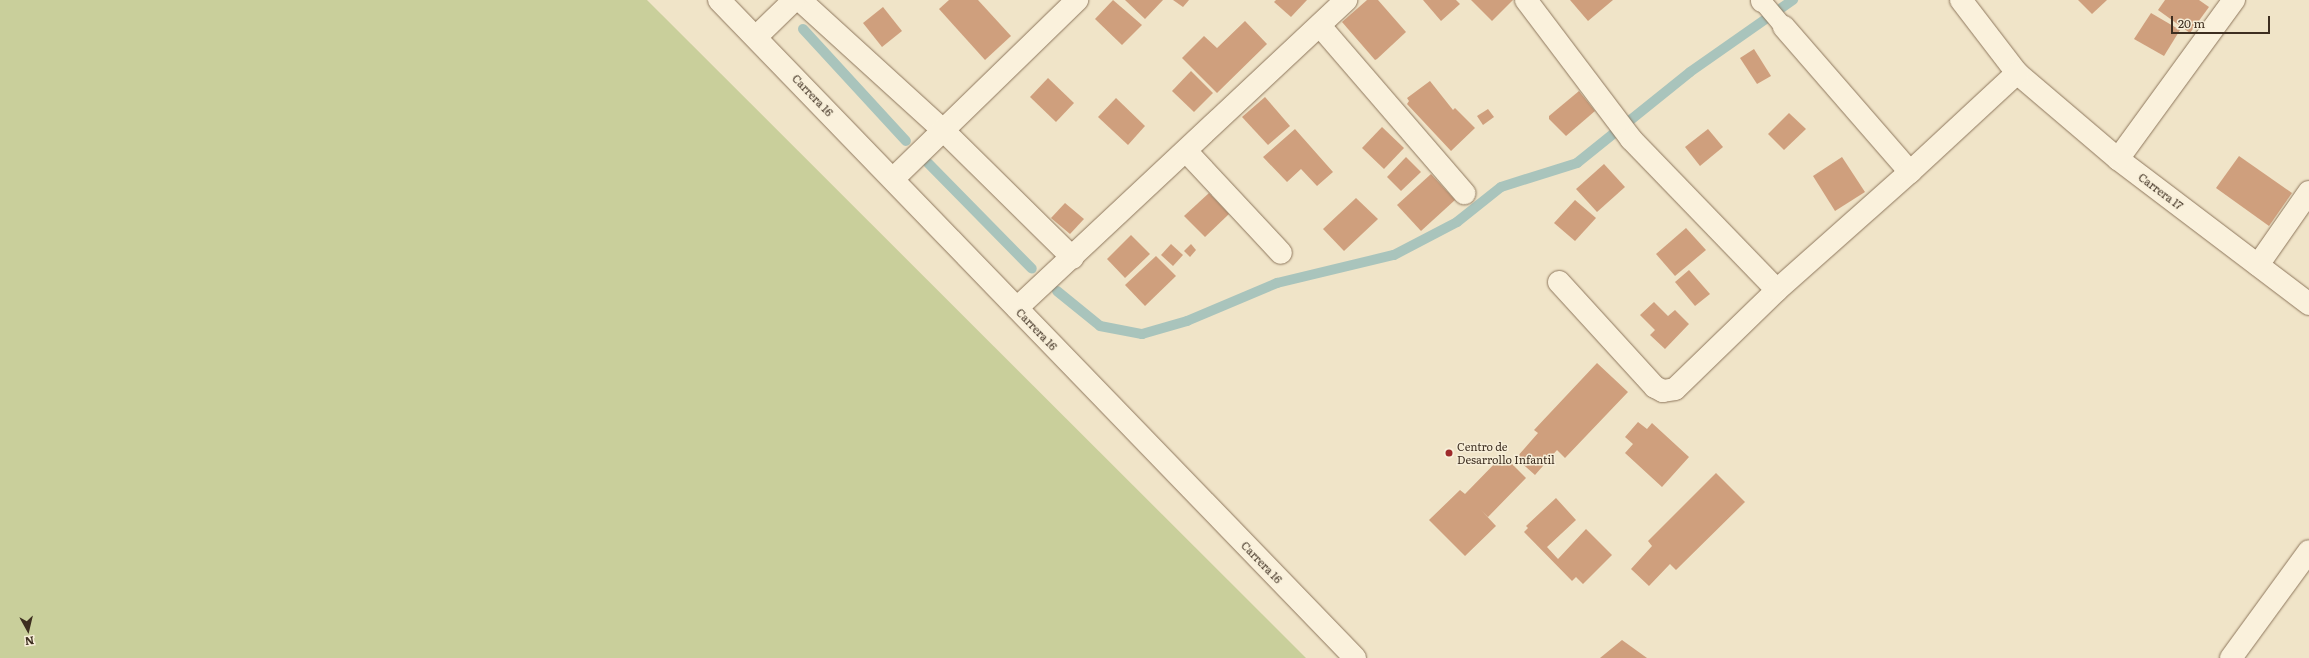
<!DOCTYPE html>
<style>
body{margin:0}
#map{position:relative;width:2309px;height:658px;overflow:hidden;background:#f0e4c8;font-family:Literata,serif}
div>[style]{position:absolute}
.green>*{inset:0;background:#c9cf9b}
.stream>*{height:10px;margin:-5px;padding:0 5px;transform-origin:5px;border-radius:5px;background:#a9c4bc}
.building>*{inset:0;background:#cf9f7d}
.roads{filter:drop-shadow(0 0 1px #8d765c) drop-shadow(0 0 1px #8d765c)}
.lane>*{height:18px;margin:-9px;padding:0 9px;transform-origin:9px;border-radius:9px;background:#faf1dc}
.street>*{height:22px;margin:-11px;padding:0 11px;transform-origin:11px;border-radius:11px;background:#faf1dc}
.secondary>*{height:22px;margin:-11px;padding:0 11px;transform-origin:11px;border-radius:11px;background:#faf1dc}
.dots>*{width:11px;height:11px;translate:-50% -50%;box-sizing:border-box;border:2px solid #f7eed8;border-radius:50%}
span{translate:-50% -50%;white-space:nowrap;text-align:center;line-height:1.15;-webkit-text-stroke:3px #f7eed8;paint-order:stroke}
.street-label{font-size:11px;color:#3d2e20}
.poi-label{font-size:11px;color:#3d2e20}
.left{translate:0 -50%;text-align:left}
.north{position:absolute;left:8px;top:610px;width:40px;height:40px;-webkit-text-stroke:3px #f7eed8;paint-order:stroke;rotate:172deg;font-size:11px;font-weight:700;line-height:16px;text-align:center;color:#3d2e20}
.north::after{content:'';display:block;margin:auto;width:14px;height:18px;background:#3d2e20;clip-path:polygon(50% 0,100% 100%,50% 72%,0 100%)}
.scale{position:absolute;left:2171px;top:16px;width:99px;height:18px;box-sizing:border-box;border:2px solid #3d2e20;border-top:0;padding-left:5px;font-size:12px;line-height:14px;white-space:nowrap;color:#3d2e20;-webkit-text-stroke:3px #f7eed8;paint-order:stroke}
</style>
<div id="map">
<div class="green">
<i style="clip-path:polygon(0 0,647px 0,1306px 658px,0 658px)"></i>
</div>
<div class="stream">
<i style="left:803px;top:29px;width:152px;rotate:47.4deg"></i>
<i style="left:928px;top:163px;width:148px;rotate:45.5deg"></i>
<i style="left:1057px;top:291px;width:55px;rotate:39.1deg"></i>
<i style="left:1100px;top:326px;width:43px;rotate:10.8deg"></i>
<i style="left:1142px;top:334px;width:47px;rotate:-16.1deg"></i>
<i style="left:1187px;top:321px;width:98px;rotate:-22.9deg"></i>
<i style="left:1277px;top:283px;width:120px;rotate:-13.5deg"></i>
<i style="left:1394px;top:255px;width:71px;rotate:-27.6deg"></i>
<i style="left:1457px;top:222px;width:56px;rotate:-38.5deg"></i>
<i style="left:1501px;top:187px;width:80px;rotate:-17.5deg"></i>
<i style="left:1577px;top:163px;width:145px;rotate:-38.8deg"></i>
<i style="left:1690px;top:72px;width:126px;rotate:-35deg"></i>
</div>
<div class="building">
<i style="clip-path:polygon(949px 0,978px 0,1011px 36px,985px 60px,939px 9px)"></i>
<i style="clip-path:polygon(1113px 0,1142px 25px,1122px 45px,1095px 19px)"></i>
<i style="clip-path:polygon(1125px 0,1163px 0,1145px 19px)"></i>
<i style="clip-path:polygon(1173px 0,1189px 0,1183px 7px)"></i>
<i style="clip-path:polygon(1276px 0,1307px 0,1291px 17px,1274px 2px)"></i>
<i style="clip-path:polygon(1367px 0,1378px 0,1406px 32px,1377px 59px,1375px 60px,1342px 22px)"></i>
<i style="clip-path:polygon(1423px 0,1456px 0,1460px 4px,1441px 21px)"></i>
<i style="clip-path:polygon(1471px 0,1513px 0,1492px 21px)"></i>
<i style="clip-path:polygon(1570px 0,1613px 0,1588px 21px)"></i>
<i style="clip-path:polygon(2078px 0,2107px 0,2092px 14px)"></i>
<i style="clip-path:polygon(2165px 0,2199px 0,2209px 7px,2190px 33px,2158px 10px)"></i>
<i style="clip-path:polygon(883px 7px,902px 31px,882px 47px,863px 23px)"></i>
<i style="clip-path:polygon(2151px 13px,2180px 30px,2164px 56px,2134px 39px)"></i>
<i style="clip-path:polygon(1245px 21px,1267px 44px,1217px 93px,1182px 58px,1204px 36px,1217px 48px)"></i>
<i style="clip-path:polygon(1754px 49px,1771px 76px,1757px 84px,1740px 58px)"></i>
<i style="clip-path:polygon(1191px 71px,1213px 93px,1194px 112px,1172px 91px)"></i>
<i style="clip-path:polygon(1048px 78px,1074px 103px,1056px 122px,1030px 97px)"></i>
<i style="clip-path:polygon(1430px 81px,1453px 110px,1455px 108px,1475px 128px,1451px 151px,1407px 104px,1409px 101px,1407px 98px)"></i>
<i style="clip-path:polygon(1579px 91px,1595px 111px,1566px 136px,1549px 119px,1549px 116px)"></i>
<i style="clip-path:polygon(1265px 97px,1290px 126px,1268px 145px,1242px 117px)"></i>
<i style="clip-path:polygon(1116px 98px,1145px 126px,1128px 145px,1098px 117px)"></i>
<i style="clip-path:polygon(1488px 109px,1494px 117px,1483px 125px,1477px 116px)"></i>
<i style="clip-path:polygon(1789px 113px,1806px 129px,1784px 150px,1768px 134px)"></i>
<i style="clip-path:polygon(1382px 127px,1404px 148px,1384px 169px,1362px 148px)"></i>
<i style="clip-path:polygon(1295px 129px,1333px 172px,1317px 186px,1301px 169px,1287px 182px,1263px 157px)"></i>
<i style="clip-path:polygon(1708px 129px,1723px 147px,1700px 166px,1685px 147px)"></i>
<i style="clip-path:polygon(2239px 156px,2292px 193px,2269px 226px,2216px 188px)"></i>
<i style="clip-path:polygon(1406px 157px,1421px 172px,1401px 191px,1387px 177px)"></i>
<i style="clip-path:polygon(1842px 157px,1865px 192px,1835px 211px,1813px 176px)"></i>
<i style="clip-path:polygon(1604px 164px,1625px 187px,1597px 212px,1576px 189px)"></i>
<i style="clip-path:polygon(1431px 174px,1455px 200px,1421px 231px,1397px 205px)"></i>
<i style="clip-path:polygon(1209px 193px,1229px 214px,1205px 237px,1184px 216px)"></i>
<i style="clip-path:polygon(1356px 198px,1378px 219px,1344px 251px,1323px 229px)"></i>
<i style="clip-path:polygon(1575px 200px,1596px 218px,1575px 241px,1554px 223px)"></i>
<i style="clip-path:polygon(1065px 203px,1084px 219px,1070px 234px,1051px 218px)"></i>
<i style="clip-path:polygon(1686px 228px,1706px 250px,1675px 276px,1656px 254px)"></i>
<i style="clip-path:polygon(1131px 235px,1150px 254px,1125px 278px,1107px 259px)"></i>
<i style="clip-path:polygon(1171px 244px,1183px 255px,1173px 266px,1161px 255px)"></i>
<i style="clip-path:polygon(1191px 244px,1196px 250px,1190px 257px,1184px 251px)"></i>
<i style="clip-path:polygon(1156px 256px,1176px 276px,1145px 306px,1125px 285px)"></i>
<i style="clip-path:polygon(1689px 270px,1710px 294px,1695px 306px,1675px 282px)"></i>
<i style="clip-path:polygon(1654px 302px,1668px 316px,1675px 310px,1689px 324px,1665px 349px,1650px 335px,1655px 330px,1640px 315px)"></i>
<i style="clip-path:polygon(1597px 363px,1628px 392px,1565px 458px,1557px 450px,1535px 475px,1516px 458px,1538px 433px,1534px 430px)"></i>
<i style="clip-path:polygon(1638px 422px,1647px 429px,1652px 423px,1689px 457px,1662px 487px,1625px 453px,1633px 444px,1625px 437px)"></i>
<i style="clip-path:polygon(1503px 455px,1526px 478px,1488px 517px,1481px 510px,1496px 526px,1465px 556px,1429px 520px,1460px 490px,1465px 494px)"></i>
<i style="clip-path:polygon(1716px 473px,1745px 502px,1676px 570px,1670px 564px,1649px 586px,1631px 569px,1652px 546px,1648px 541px)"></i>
<i style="clip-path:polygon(1556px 498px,1576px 520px,1547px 547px,1558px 559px,1586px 529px,1612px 555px,1583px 584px,1576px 577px,1572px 581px,1524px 532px,1528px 528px,1526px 526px)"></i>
<i style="clip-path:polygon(1622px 640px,1647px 658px,1600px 658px)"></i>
</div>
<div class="roads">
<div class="lane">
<i style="left:1762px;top:1px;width:34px;rotate:50deg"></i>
</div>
<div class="street">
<i style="left:800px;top:0;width:193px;rotate:42.3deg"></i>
<i style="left:943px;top:130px;width:182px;rotate:44.6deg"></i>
<i style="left:1526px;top:0;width:174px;rotate:52.9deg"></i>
<i style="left:1631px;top:139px;width:210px;rotate:46deg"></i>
<i style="left:1762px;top:0;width:1px;rotate:90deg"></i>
<i style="left:1961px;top:0;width:92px;rotate:52.5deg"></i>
<i style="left:2017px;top:73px;width:133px;rotate:40.4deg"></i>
<i style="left:2118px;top:159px;width:240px;rotate:37.2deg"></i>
<i style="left:1320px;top:26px;width:221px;rotate:49.2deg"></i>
<i style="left:1784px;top:27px;width:192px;rotate:49deg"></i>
<i style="left:756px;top:37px;width:53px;rotate:-44.2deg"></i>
<i style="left:1186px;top:151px;width:139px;rotate:47deg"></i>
<i style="left:2118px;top:159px;width:197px;rotate:-53.9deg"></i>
<i style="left:893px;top:179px;width:257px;rotate:-44.2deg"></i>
<i style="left:2258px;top:265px;width:89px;rotate:-55.1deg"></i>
<i style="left:1559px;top:282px;width:142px;rotate:47.6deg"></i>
<i style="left:1655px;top:387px;width:9px;rotate:27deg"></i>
<i style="left:1663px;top:391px;width:12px;rotate:-9deg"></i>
<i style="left:1675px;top:389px;width:142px;rotate:-44.1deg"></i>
<i style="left:1777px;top:290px;width:178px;rotate:-41.6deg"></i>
<i style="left:1910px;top:172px;width:146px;rotate:-42.8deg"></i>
<i style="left:1017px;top:308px;width:451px;rotate:-43.1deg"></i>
<i style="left:2231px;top:658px;width:132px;rotate:-53.9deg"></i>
</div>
<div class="secondary">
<i style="left:719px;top:0;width:915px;rotate:45.97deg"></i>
</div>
</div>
<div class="dots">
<i style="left:1449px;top:453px;background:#9e2a2b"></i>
</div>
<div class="street-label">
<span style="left:813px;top:95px;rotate:46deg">Carrera 16</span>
<span style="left:2161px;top:191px;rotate:37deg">Carrera 17</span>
<span style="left:1037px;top:329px;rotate:46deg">Carrera 16</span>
<span style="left:1262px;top:562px;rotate:46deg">Carrera 16</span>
</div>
<div class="poi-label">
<span class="left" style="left:1457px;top:453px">Centro de<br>Desarrollo Infantil</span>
</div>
<div class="north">N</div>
<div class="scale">20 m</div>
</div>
